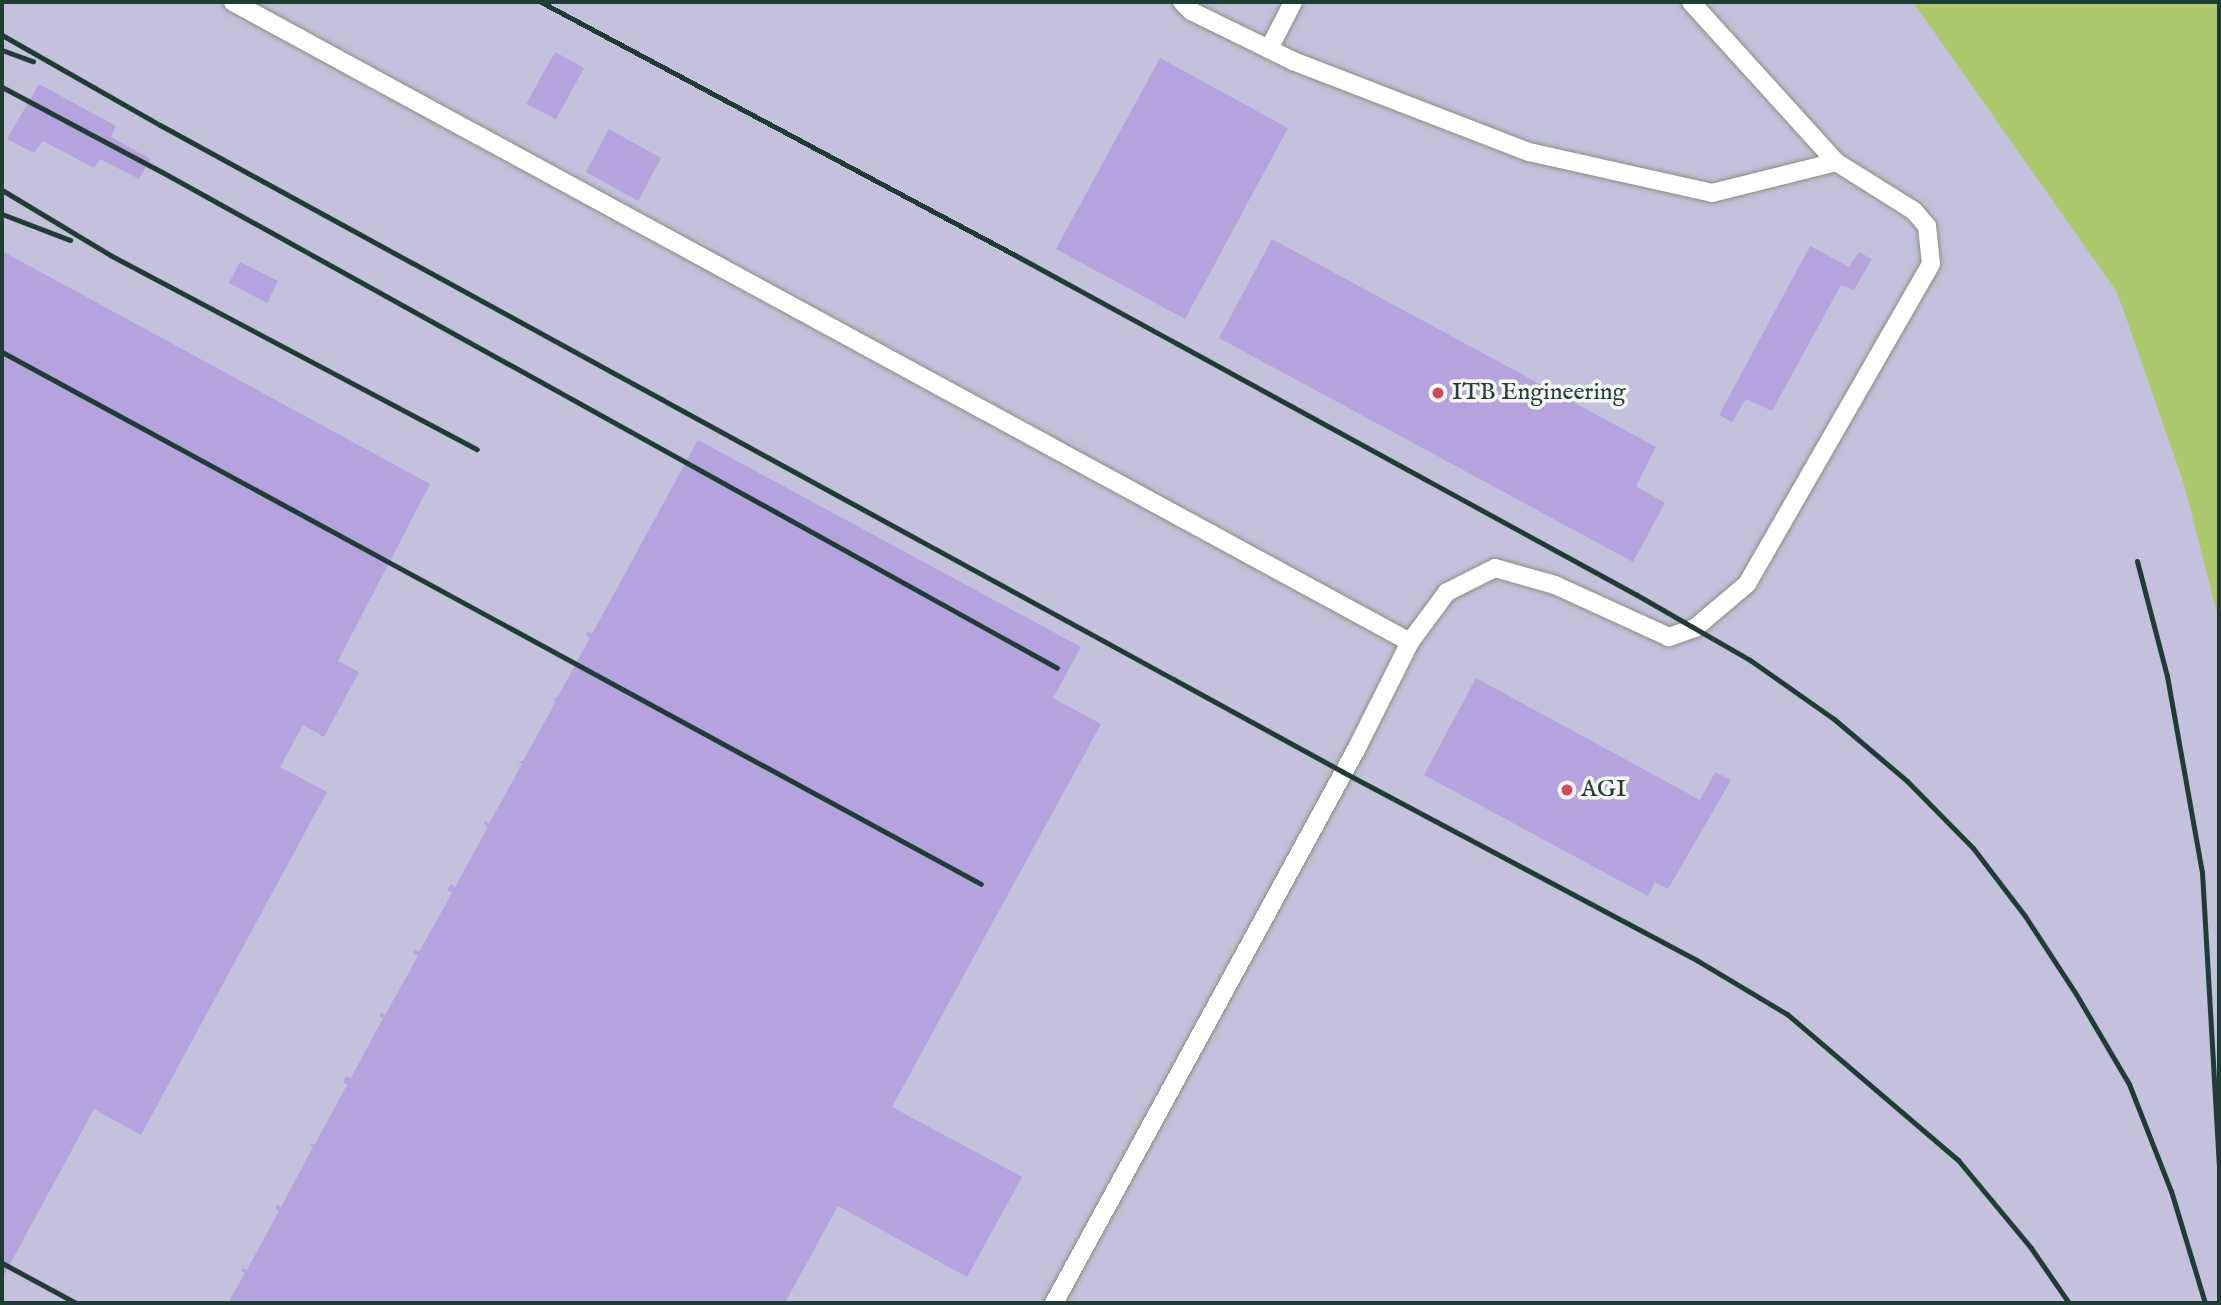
<!DOCTYPE html>
<style>
body{margin:0}
#map{position:relative;width:2221px;height:1305px;overflow:hidden;background:#efe4c8;font-family:"IM FELL English",serif}
div>[style]{position:absolute}
.industrial>*{inset:0;background:#c3c1db}
.green>*{inset:0;background:#aec86e}
.building>*{inset:0;background:#b5a3de}
.roads{filter:drop-shadow(0 0 2px #87907e) drop-shadow(0 0 2px #87907e)}
.lane>*{height:18px;margin:-9px;padding:0 9px;transform-origin:9px;border-radius:9px;background:#fff}
.rail>*{height:5px;margin:-2.5px;padding:0 2.5px;transform-origin:2.5px;border-radius:2.5px;background:#1f3d34}
.dots>*{width:19px;height:19px;translate:-50% -50%;box-sizing:border-box;border:4px solid #f6f6f2;border-radius:50%}
span{translate:-50% -50%;white-space:nowrap;text-align:center;line-height:1.15;-webkit-text-stroke:7px #f6f6f2;paint-order:stroke}
.poi-label{font-size:24px;color:#1f3d34}
.left{translate:0 -50%;text-align:left}
.frame{position:absolute;inset:0;border:4px solid #1f3d34;pointer-events:none}
</style>
<div id="map">
<div class="industrial">
<i style="clip-path:polygon(2px 2px,1977px 2px,2219px 323px,2219px 1303px,2px 1303px)"></i>
</div>
<div class="green">
<i style="clip-path:polygon(1913px 2px,2219px 2px,2219px 621px,2184px 484px,2117px 292px)"></i>
</div>
<div class="building">
<i style="clip-path:polygon(555px 52px,584px 68px,556px 119px,526px 104px)"></i>
<i style="clip-path:polygon(1160px 58px,1288px 128px,1185px 319px,1056px 249px)"></i>
<i style="clip-path:polygon(39px 84px,116px 126px,111px 137px,151px 159px,139px 179px,100px 159px,94px 168px,43px 141px,34px 153px,7px 139px)"></i>
<i style="clip-path:polygon(609px 129px,661px 158px,638px 201px,586px 172px)"></i>
<i style="clip-path:polygon(1272px 239px,1656px 447px,1636px 486px,1665px 503px,1633px 562px,1219px 338px)"></i>
<i style="clip-path:polygon(1810px 246px,1849px 267px,1859px 252px,1872px 259px,1854px 290px,1841px 285px,1772px 411px,1746px 399px,1732px 422px,1719px 415px)"></i>
<i style="clip-path:polygon(2px 251px,430px 484px,338px 661px,359px 672px,324px 737px,303px 725px,280px 767px,327px 792px,141px 1135px,94px 1109px,2px 1279px)"></i>
<i style="clip-path:polygon(240px 262px,278px 281px,267px 303px,229px 283px)"></i>
<i style="clip-path:polygon(698px 440px,1081px 647px,1053px 698px,1101px 724px,892px 1107px,1022px 1177px,967px 1277px,838px 1206px,785px 1303px,228px 1303px,245px 1273px,241px 1271px,243px 1268px,247px 1270px,279px 1211px,275px 1208px,277px 1205px,281px 1207px,313px 1147px,309px 1145px,315px 1144px,347px 1085px,343px 1082px,346px 1076px,351px 1078px,383px 1018px,379px 1016px,381px 1013px,385px 1015px,418px 956px,413px 953px,415px 950px,419px 952px,452px 893px,447px 890px,451px 884px,455px 887px,488px 827px,484px 824px,485px 821px,489px 824px,522px 764px,518px 761px,523px 761px,556px 701px,552px 699px,557px 698px,590px 638px,586px 635px,588px 632px,592px 634px)"></i>
<i style="clip-path:polygon(1476px 678px,1700px 800px,1715px 772px,1731px 780px,1668px 889px,1655px 882px,1648px 896px,1424px 775px)"></i>
</div>
<div class="roads">
<div class="lane">
<i style="left:233px;top:2px;width:1340px;rotate:28.54deg"></i>
<i style="left:1410px;top:642px;width:116px;rotate:116.6deg"></i>
<i style="left:1358px;top:746px;width:635px;rotate:118.62deg"></i>
<i style="left:1182px;top:2px;width:13px;rotate:45deg"></i>
<i style="left:1191px;top:11px;width:114px;rotate:26.1deg"></i>
<i style="left:1293px;top:61px;width:253px;rotate:21.1deg"></i>
<i style="left:1529px;top:152px;width:188px;rotate:12.6deg"></i>
<i style="left:1712px;top:193px;width:128px;rotate:-14deg"></i>
<i style="left:1836px;top:162px;width:92px;rotate:32.1deg"></i>
<i style="left:1914px;top:211px;width:20px;rotate:49deg"></i>
<i style="left:1927px;top:226px;width:38px;rotate:84deg"></i>
<i style="left:1931px;top:264px;width:369px;rotate:119.9deg"></i>
<i style="left:1747px;top:584px;width:68px;rotate:139.8deg"></i>
<i style="left:1695px;top:628px;width:28px;rotate:161deg"></i>
<i style="left:1669px;top:637px;width:125px;rotate:-155.5deg"></i>
<i style="left:1555px;top:585px;width:62px;rotate:-164.2deg"></i>
<i style="left:1495px;top:568px;width:54px;rotate:153.4deg"></i>
<i style="left:1447px;top:592px;width:62px;rotate:126.5deg"></i>
<i style="left:1691px;top:2px;width:216px;rotate:47.8deg"></i>
<i style="left:1269px;top:49px;width:53px;rotate:-62.9deg"></i>
</div>
</div>
<div class="rail">
<i style="left:541px;top:2px;width:535px;rotate:28.1deg"></i>
<i style="left:1013px;top:254px;width:711px;rotate:28.66deg"></i>
<i style="left:1637px;top:595px;width:130px;rotate:29.9deg"></i>
<i style="left:1750px;top:660px;width:103px;rotate:35.1deg"></i>
<i style="left:1834px;top:719px;width:96px;rotate:40.3deg"></i>
<i style="left:1907px;top:781px;width:94px;rotate:45.4deg"></i>
<i style="left:1973px;top:848px;width:86px;rotate:52.6deg"></i>
<i style="left:2025px;top:916px;width:93px;rotate:56.8deg"></i>
<i style="left:2076px;top:994px;width:104px;rotate:59.5deg"></i>
<i style="left:2129px;top:1084px;width:115px;rotate:68.6deg"></i>
<i style="left:2171px;top:1191px;width:117px;rotate:73.1deg"></i>
<i style="left:2px;top:35px;width:182px;rotate:29.7deg"></i>
<i style="left:160px;top:125px;width:1348px;rotate:28.67deg"></i>
<i style="left:1343px;top:772px;width:402px;rotate:28deg"></i>
<i style="left:1698px;top:961px;width:104px;rotate:30.8deg"></i>
<i style="left:1787px;top:1014px;width:225px;rotate:40.5deg"></i>
<i style="left:1958px;top:1160px;width:114px;rotate:50.3deg"></i>
<i style="left:2031px;top:1248px;width:67px;rotate:55.4deg"></i>
<i style="left:2px;top:50px;width:33px;rotate:20deg"></i>
<i style="left:2px;top:87px;width:181px;rotate:28deg"></i>
<i style="left:162px;top:172px;width:1023px;rotate:28.99deg"></i>
<i style="left:2px;top:190px;width:126px;rotate:31deg"></i>
<i style="left:110px;top:255px;width:415px;rotate:27.9deg"></i>
<i style="left:2px;top:214px;width:73px;rotate:20.9deg"></i>
<i style="left:2px;top:352px;width:1114px;rotate:28.52deg"></i>
<i style="left:2137px;top:561px;width:119px;rotate:75.4deg"></i>
<i style="left:2167px;top:676px;width:199px;rotate:79.9deg"></i>
<i style="left:2202px;top:872px;width:298px;rotate:86.7deg"></i>
<i style="left:2px;top:1263px;width:84px;rotate:28.4deg"></i>
</div>
<div class="dots">
<i style="left:1438px;top:393px;background:#d1495b"></i>
<i style="left:1567px;top:790px;background:#d1495b"></i>
</div>
<div class="poi-label">
<span class="left" style="left:1452px;top:393px">ITB Engineering</span>
<span class="left" style="left:1581px;top:790px">AGI</span>
</div>
<div class="frame"></div>
</div>
